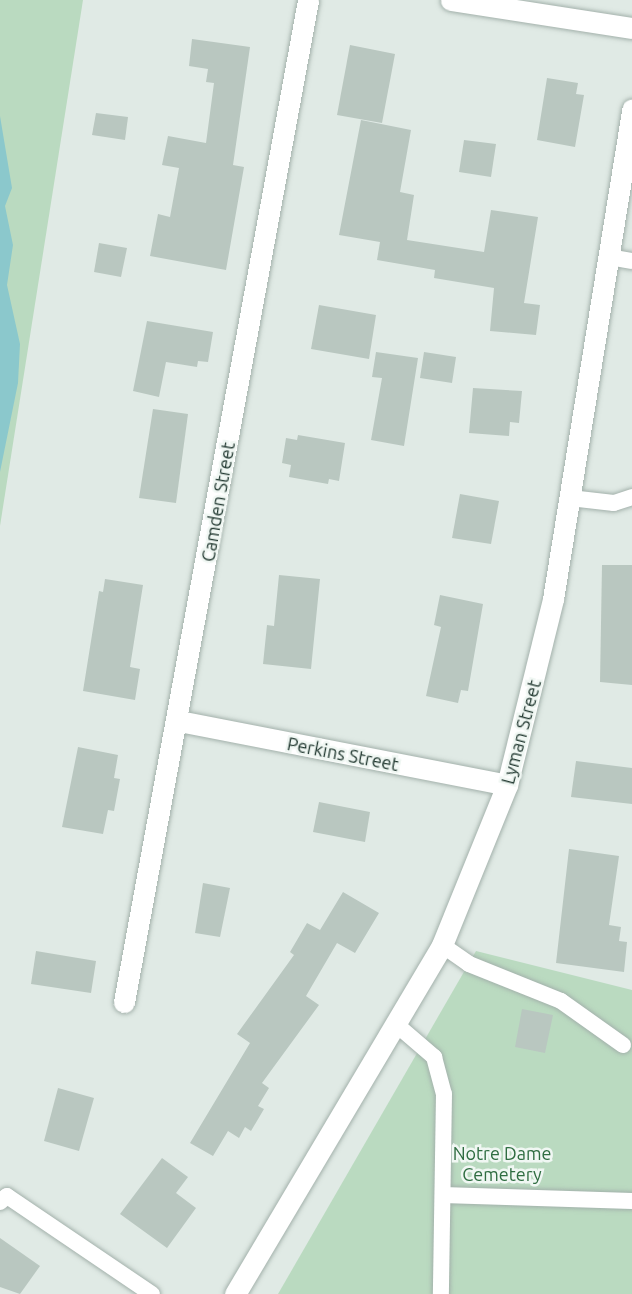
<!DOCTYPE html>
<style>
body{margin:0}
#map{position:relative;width:632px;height:1294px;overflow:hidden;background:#e0eae5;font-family:Ubuntu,sans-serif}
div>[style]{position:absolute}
.green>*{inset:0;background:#badac0}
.water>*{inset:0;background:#8bc8cc}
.building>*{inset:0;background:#b9c7c0}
.roads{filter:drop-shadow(0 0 2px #a3b1ab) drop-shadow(0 0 2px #a3b1ab)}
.lane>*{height:16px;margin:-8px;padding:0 8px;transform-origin:8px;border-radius:8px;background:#fff}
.street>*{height:21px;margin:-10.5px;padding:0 10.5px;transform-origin:10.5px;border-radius:10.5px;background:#fff}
.secondary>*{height:21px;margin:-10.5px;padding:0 10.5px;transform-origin:10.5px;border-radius:10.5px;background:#fff}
span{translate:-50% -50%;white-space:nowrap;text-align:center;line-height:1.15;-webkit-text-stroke:5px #f0f7f3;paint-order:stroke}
.street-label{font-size:18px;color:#223931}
.park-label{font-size:18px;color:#2f6d41}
</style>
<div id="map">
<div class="green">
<i style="clip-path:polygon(0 0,83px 0,0 526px)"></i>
<i style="clip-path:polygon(476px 951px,632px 990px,632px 1294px,278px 1294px)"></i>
</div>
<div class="water">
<i style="clip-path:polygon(0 116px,12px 188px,5px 206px,13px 245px,7px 285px,20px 344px,18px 383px,0 472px)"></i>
</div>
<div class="building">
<i style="clip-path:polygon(192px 39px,250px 47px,233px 165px,244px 167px,226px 270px,150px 256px,158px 214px,170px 217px,179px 168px,162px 165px,168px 136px,206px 143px,214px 83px,206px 82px,208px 69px,189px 66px)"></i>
<i style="clip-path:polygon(350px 45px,395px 54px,382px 123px,337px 115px)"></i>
<i style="clip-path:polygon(547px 78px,578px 83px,576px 94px,584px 95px,575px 147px,537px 140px)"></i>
<i style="clip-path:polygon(96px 113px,128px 117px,125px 140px,92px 135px)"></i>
<i style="clip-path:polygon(361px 120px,411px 130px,400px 192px,414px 195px,407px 240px,484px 252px,491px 210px,538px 217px,524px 303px,540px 305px,536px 335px,490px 331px,494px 288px,434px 278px,435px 270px,377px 260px,380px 242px,339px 235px)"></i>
<i style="clip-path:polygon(464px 140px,496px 144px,491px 177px,459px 172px)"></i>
<i style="clip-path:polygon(99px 243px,127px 248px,121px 277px,94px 272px)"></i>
<i style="clip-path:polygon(319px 305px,376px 315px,369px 359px,311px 349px)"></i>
<i style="clip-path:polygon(147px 321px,213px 332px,208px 362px,198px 361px,197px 367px,166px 362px,159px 397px,133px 391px)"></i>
<i style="clip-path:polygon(376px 352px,418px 358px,404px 446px,371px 440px,382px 378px,372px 377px)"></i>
<i style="clip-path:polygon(424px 352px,456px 357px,452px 383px,420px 378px)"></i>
<i style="clip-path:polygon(473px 388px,522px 391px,519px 423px,510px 422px,509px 436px,469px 433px)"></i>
<i style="clip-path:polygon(153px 409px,188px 414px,176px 503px,139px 498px)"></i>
<i style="clip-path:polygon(298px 435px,345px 443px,339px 481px,329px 479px,328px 484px,289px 477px,291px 465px,282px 463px,286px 438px,297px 440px)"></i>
<i style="clip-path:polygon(460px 494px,499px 501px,491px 544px,452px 538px)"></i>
<i style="clip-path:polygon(602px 565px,632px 565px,632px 685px,600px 682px)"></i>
<i style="clip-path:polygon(279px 575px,320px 579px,311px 669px,263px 664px,267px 625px,274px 626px)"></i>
<i style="clip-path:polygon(105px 579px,143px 585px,130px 667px,140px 669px,135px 700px,83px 691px,99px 591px,103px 592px)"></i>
<i style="clip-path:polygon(440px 595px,483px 604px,468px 691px,461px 690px,458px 703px,426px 696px,441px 627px,434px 625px)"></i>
<i style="clip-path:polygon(78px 747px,118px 755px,114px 778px,120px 779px,114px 811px,108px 810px,103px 834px,62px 827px)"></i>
<i style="clip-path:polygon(576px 761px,632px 768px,632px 804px,571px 797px)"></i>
<i style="clip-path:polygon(319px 802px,370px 812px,365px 842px,313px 832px)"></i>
<i style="clip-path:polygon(569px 849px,619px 856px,609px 925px,621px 927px,619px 941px,627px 942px,624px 972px,556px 963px)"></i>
<i style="clip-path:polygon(203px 883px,230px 888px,220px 937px,195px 933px)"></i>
<i style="clip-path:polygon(343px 892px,379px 913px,355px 953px,337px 943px,306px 996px,319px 1005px,262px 1083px,269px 1088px,258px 1106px,264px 1109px,251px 1131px,245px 1127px,239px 1138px,228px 1131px,213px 1156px,190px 1143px,250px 1043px,237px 1034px,294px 955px,290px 952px,307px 923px,320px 930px)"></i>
<i style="clip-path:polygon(36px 951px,96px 961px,91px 993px,31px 984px)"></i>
<i style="clip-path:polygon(522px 1009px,553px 1015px,545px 1053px,515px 1047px)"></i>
<i style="clip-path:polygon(58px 1088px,94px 1098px,79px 1151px,44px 1141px)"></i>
<i style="clip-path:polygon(162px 1158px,188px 1177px,176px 1193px,196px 1208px,167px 1248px,120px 1214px)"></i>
<i style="clip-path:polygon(0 1238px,40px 1266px,20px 1294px,0 1287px)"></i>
</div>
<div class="roads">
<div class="lane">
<i style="left:609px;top:257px;width:23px;rotate:10deg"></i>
<i style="left:570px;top:498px;width:44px;rotate:6.5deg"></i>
<i style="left:614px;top:503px;width:19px;rotate:-18deg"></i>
<i style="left:442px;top:945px;width:33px;rotate:35deg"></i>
<i style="left:469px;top:964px;width:99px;rotate:21.9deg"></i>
<i style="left:561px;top:1001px;width:76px;rotate:35.4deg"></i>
<i style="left:398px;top:1026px;width:48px;rotate:40.7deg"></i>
<i style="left:434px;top:1057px;width:38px;rotate:75deg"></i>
<i style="left:444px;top:1094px;width:200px;rotate:90.9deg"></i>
<i style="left:443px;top:1195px;width:189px;rotate:1.8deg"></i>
<i style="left:0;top:1202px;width:9px;rotate:-41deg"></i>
<i style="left:7px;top:1196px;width:175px;rotate:34.1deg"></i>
</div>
<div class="street">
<i style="left:179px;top:721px;width:334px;rotate:11deg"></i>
<i style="left:124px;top:1002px;width:1019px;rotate:-79.59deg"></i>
</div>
<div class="secondary">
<i style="left:451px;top:0;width:183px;rotate:8.8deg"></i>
<i style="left:235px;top:1294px;width:406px;rotate:-59.3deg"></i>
<i style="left:442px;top:945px;width:173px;rotate:-67.9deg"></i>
<i style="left:507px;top:785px;width:192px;rotate:-76.1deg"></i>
<i style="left:553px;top:599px;width:496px;rotate:-80.8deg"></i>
</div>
</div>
<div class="street-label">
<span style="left:218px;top:502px;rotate:-80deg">Camden Street</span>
<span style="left:521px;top:732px;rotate:-75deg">Lyman Street</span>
<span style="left:343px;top:754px;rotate:11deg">Perkins Street</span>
</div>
<div class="park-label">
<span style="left:502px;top:1164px">Notre Dame<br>Cemetery</span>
</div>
</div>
